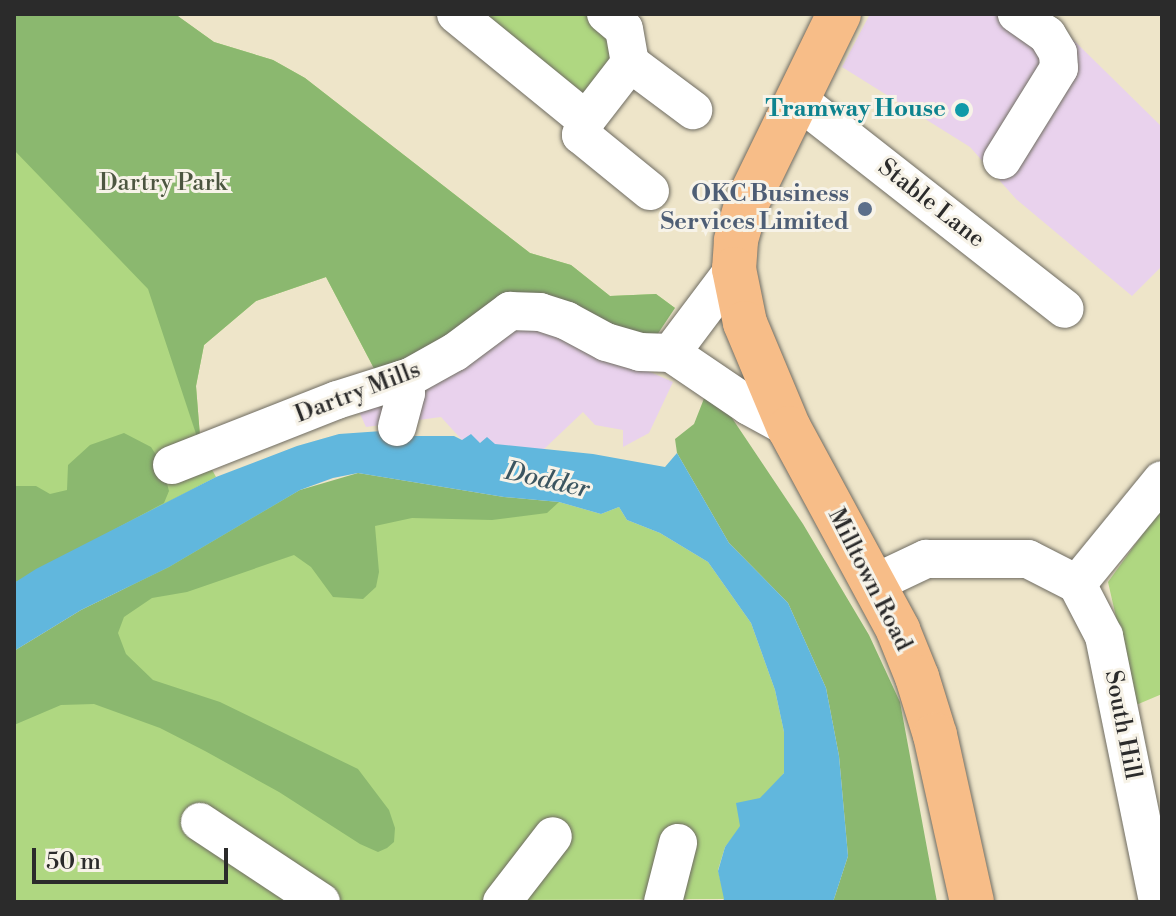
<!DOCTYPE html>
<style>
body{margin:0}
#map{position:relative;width:1176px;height:916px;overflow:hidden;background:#eee5c9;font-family:"Libre Bodoni",serif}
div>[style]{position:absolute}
.built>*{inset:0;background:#e9d2ed}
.green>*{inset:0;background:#afd781}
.forest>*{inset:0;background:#8bb86f}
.water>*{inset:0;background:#61b7dd}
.roads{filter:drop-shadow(0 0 2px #6f6c62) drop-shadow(0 0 2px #6f6c62)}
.minor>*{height:38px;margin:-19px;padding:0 19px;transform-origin:19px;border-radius:19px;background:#fff}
.major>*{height:44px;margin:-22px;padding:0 22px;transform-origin:22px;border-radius:22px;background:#f7bd88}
.dots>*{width:22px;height:22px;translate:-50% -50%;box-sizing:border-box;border:4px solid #f7f3e8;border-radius:50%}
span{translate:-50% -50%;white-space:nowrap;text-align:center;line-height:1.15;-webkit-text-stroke:6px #f7f3e8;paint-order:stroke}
.culture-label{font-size:24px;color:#0d838f;font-weight:700}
.right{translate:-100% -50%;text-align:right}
.park-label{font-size:24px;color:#4c5640}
.service-label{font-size:24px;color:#4e5e75;font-weight:700}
.street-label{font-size:24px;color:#2b2b2b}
.water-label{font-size:26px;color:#3b5560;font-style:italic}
.frame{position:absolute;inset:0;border:16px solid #2b2b2b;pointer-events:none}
.scale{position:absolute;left:32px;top:848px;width:196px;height:36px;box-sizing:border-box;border:4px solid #2b2b2b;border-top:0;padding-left:10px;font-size:24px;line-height:28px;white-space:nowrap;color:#2b2b2b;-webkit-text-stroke:6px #f7f3e8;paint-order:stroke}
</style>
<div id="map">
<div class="built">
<i style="clip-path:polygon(870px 14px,1047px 14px,1162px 127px,1162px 266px,1132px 296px,1016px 199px,970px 147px,842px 67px)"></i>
<i style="clip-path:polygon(523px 316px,673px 382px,649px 433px,623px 447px,623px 430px,595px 425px,583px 412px,543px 450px,462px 440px,441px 417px,366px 427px,356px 405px)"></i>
</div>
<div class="green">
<i style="clip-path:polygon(14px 14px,175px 14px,214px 42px,273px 60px,305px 78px,530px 253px,571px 265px,610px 296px,656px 294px,675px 308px,539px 307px,378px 376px,326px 277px,256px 301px,204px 345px,196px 386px,201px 449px,216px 477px,14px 583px)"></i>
<i style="clip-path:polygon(473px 14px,593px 14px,623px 53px,586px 105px)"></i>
<i style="clip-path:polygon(300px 490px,559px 502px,601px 514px,619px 507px,627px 520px,660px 533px,708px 562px,751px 623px,775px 690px,784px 732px,784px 773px,725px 847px,718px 870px,725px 899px,14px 902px,14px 651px)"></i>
<i style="clip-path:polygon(1162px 498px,1162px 694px,1136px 705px,1108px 582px,1142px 535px,1153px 508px)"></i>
</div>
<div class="forest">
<i style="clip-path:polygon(14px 14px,175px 14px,214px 42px,273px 60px,305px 78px,530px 253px,571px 265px,610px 296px,656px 294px,675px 308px,657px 335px,641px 343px,539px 307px,378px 376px,326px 277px,256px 301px,204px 345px,196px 386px,201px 449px,148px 289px,14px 150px)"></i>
<i style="clip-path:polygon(705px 396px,730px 415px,803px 524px,869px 635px,900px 702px,937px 902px,833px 902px,848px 856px,839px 756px,826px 688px,788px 603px,729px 543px,677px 453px,675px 439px,694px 424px)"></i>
<i style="clip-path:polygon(124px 433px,151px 447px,162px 464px,169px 491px,164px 503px,14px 583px,14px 486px,36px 486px,50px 494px,67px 490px,68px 465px,90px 445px)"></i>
<i style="clip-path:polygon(358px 473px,504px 497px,559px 502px,547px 513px,492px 520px,412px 518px,375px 526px,379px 572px,376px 587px,363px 599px,333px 597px,311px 567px,294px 555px,187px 592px,152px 598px,124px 617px,118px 633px,126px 654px,153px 680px,220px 702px,358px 769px,389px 810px,395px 828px,394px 842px,387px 848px,378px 852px,360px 844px,279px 792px,205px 751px,160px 728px,94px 704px,61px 705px,14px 725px,14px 651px,81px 610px,169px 567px,300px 490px)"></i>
</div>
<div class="water">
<i style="clip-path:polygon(382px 431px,415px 436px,454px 436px,462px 440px,471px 434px,480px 443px,487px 437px,495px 444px,593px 454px,665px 467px,677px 453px,729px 543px,788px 603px,826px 688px,839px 756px,848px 856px,833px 902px,722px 902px,724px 899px,718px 871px,725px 847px,740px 826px,736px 803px,760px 798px,784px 773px,784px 732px,775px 690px,751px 623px,708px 562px,660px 533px,627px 520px,619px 507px,601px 514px,559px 502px,504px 497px,358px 473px,333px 478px,300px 490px,169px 567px,81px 610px,14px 651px,14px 583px,36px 569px,216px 477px,297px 446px,339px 434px)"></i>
</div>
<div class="roads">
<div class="minor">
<i style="left:456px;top:14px;width:168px;rotate:39.2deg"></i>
<i style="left:606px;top:14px;width:23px;rotate:40deg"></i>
<i style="left:624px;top:29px;width:35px;rotate:80deg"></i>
<i style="left:797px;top:99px;width:340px;rotate:38.1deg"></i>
<i style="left:1002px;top:160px;width:108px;rotate:-58.2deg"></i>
<i style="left:1059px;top:68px;width:15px;rotate:-94deg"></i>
<i style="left:1058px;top:53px;width:21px;rotate:-121deg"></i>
<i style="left:1047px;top:35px;width:37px;rotate:-145deg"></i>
<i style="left:650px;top:191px;width:89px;rotate:-140.9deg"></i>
<i style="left:581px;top:135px;width:16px;rotate:-72deg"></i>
<i style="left:586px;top:120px;width:72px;rotate:-52.3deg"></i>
<i style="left:630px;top:63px;width:79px;rotate:36.7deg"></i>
<i style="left:671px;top:353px;width:105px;rotate:-53.1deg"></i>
<i style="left:397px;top:427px;width:35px;rotate:-75deg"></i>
<i style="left:406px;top:393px;width:14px;rotate:-107deg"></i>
<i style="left:172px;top:465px;width:177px;rotate:-21.5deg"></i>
<i style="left:337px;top:400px;width:77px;rotate:-17.5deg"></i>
<i style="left:410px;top:377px;width:51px;rotate:-29.1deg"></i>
<i style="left:455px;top:352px;width:69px;rotate:-36.7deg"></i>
<i style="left:510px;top:311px;width:30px;rotate:2deg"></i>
<i style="left:540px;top:312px;width:28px;rotate:18deg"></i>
<i style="left:567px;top:321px;width:44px;rotate:28.3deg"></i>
<i style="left:606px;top:342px;width:35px;rotate:16deg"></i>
<i style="left:640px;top:352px;width:31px;rotate:2deg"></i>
<i style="left:671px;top:353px;width:94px;rotate:34.2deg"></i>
<i style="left:749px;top:406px;width:46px;rotate:28.8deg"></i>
<i style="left:873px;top:584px;width:59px;rotate:-25.3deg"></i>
<i style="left:926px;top:559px;width:102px"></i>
<i style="left:1028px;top:559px;width:55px;rotate:27deg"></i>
<i style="left:1077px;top:584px;width:59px;rotate:62.6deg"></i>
<i style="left:1104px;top:636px;width:271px;rotate:78.5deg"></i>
<i style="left:1077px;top:584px;width:134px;rotate:-50.7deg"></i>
<i style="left:200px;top:822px;width:145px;rotate:33.5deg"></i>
<i style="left:502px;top:902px;width:83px;rotate:-52.3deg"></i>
<i style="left:663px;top:902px;width:61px;rotate:-75.7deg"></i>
</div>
<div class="major">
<i style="left:839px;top:14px;width:212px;rotate:116deg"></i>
<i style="left:746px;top:205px;width:37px;rotate:106deg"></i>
<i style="left:736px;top:241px;width:28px;rotate:94deg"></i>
<i style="left:734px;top:269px;width:55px;rotate:78.5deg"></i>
<i style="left:745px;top:323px;width:114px;rotate:67.3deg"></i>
<i style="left:789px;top:428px;width:230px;rotate:61.6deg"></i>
<i style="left:898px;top:630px;width:51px;rotate:68deg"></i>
<i style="left:917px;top:677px;width:61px;rotate:72.8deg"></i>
<i style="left:935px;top:735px;width:171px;rotate:77.5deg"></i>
</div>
</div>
<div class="dots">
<i style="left:962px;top:110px;background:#0f9aa8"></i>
<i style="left:865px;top:209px;background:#5c6f8a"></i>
</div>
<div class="culture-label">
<span class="right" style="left:946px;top:110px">Tramway House</span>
</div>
<div class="park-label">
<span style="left:163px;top:184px">Dartry Park</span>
</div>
<div class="service-label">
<span class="right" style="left:849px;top:209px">OKC Business<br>Services Limited</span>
</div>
<div class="street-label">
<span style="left:931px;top:204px;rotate:38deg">Stable Lane</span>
<span style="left:358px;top:393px;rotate:-21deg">Dartry Mills</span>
<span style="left:869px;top:580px;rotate:63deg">Milltown Road</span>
<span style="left:1122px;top:725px;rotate:79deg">South Hill</span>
</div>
<div class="water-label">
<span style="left:547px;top:481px;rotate:13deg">Dodder</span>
</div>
<div class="frame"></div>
<div class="scale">50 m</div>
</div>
